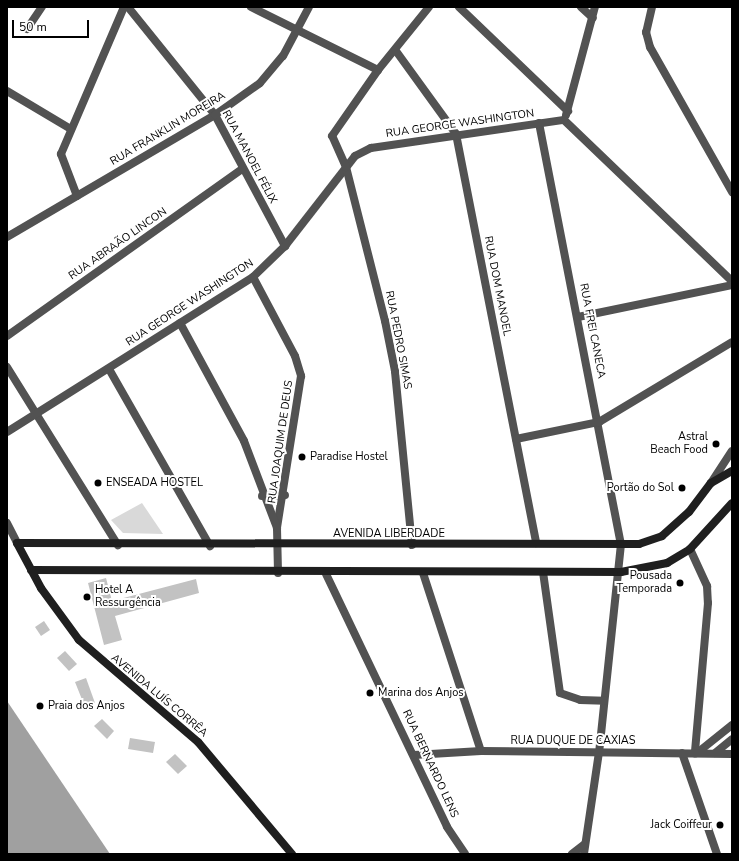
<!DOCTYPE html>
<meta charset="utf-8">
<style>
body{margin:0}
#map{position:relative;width:739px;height:861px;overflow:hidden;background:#fff;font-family:"Nunito Sans",sans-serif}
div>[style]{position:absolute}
.green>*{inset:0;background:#d9d9d9}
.water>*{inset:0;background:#a0a0a0}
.building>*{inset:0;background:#c2c2c2}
.minor>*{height:8px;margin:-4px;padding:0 4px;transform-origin:4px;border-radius:4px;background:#525252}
.tertiary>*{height:8px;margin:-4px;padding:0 4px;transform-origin:4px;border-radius:4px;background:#525252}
.secondary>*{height:8px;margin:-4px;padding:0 4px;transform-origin:4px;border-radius:4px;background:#1f1f1f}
.dots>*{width:11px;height:11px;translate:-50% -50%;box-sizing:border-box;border:2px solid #fff;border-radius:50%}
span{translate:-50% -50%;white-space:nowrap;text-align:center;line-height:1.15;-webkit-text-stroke:4px #fff;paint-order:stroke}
.street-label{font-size:11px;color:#000}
.poi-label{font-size:11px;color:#000}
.right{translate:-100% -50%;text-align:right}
.left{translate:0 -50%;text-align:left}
.frame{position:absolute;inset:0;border:8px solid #000;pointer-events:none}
.scale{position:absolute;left:12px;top:20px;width:77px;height:18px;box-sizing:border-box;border:2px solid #000;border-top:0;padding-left:5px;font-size:12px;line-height:14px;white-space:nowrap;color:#000;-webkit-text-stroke:3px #fff;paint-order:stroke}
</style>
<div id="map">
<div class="green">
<i style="clip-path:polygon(142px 503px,163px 534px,123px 533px,111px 520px)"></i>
</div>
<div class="water">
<i style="clip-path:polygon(7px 701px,110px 854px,7px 854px)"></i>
</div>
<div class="building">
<i style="clip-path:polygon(106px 578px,112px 601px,196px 579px,199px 593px,115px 616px,122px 640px,104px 645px,88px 583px)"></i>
<i style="clip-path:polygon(44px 621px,50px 630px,41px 636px,35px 627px)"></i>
<i style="clip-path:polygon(65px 651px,77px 664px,69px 671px,57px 658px)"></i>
<i style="clip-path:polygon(86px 678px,95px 703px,85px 707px,75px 682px)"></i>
<i style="clip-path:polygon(102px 719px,114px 731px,107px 739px,94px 726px)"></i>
<i style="clip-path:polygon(130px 738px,155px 742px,153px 753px,128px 749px)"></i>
<i style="clip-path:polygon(175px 754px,187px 766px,178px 774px,166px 762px)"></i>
</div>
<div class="minor">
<i style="left:128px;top:7px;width:139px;rotate:51.1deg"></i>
<i style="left:215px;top:115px;width:149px;rotate:61.9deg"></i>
<i style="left:251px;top:7px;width:142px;rotate:26.4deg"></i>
<i style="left:459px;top:7px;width:151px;rotate:43.7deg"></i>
<i style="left:581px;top:7px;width:16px;rotate:43deg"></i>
<i style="left:652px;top:7px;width:26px;rotate:103deg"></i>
<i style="left:646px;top:32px;width:16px;rotate:75deg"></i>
<i style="left:650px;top:47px;width:167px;rotate:60.5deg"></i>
<i style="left:27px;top:29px;width:27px;rotate:-56deg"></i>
<i style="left:396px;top:51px;width:102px;rotate:54.1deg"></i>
<i style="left:456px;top:134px;width:417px;rotate:78.9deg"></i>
<i style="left:7px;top:91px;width:72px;rotate:30.8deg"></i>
<i style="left:566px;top:115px;width:112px;rotate:-75deg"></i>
<i style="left:564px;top:120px;width:233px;rotate:43.8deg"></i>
<i style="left:539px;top:123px;width:429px;rotate:79deg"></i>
<i style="left:621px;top:544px;width:209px;rotate:96deg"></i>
<i style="left:599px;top:752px;width:103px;rotate:98.4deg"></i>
<i style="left:77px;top:196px;width:45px;rotate:-110.9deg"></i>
<i style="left:61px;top:154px;width:160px;rotate:-66.8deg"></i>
<i style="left:7px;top:237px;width:241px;rotate:-30.4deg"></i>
<i style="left:215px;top:115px;width:55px;rotate:-35.4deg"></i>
<i style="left:260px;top:83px;width:35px;rotate:-50deg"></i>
<i style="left:283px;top:56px;width:55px;rotate:-62deg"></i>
<i style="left:253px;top:277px;width:89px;rotate:62deg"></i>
<i style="left:295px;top:356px;width:21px;rotate:73deg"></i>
<i style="left:301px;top:376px;width:154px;rotate:99deg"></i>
<i style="left:277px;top:528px;width:45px;rotate:88.7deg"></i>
<i style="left:578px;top:317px;width:157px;rotate:-11.7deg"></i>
<i style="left:180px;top:323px;width:134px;rotate:61.5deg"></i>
<i style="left:244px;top:441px;width:93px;rotate:69.2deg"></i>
<i style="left:7px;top:336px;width:288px;rotate:-35.4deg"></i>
<i style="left:7px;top:367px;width:210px;rotate:58.1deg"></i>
<i style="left:109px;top:369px;width:204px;rotate:60.3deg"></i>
<i style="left:7px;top:432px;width:291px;rotate:-32.2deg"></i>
<i style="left:253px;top:277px;width:45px;rotate:-44.1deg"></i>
<i style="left:285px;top:246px;width:114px;rotate:-52.1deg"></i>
<i style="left:355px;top:156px;width:18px;rotate:-27deg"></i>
<i style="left:371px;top:148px;width:195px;rotate:-8.3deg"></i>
<i style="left:516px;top:439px;width:85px;rotate:-11.6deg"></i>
<i style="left:599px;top:422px;width:155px;rotate:-31deg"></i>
<i style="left:262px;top:496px;width:23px;rotate:-2deg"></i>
<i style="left:7px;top:523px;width:22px;rotate:63deg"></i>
<i style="left:412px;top:545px;width:175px;rotate:-95.6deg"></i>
<i style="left:395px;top:371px;width:51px;rotate:-101.3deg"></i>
<i style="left:385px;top:321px;width:159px;rotate:-104.2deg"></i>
<i style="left:346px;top:167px;width:34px;rotate:-114deg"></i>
<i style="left:332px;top:136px;width:80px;rotate:-55.1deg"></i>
<i style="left:378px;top:70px;width:81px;rotate:-51deg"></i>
<i style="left:690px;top:549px;width:41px;rotate:65.3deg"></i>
<i style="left:707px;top:586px;width:17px;rotate:87deg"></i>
<i style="left:708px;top:603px;width:151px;rotate:95deg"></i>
<i style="left:543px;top:572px;width:122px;rotate:82deg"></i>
<i style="left:560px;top:693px;width:21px;rotate:19deg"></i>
<i style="left:580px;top:700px;width:24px;rotate:2deg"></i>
<i style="left:423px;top:573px;width:187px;rotate:72deg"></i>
<i style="left:326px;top:574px;width:280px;rotate:64.4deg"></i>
<i style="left:447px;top:827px;width:32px;rotate:56deg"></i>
<i style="left:682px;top:753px;width:107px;rotate:70.9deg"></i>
<i style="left:697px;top:753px;width:45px;rotate:-38.7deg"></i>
<i style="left:715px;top:753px;width:22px;rotate:-39deg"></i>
<i style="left:414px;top:755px;width:67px;rotate:-3.4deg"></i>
<i style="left:481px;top:751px;width:251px;rotate:0.7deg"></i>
<i style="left:572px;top:854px;width:16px;rotate:-38deg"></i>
</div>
<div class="tertiary">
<i style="left:711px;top:483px;width:38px;rotate:-57deg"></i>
</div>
<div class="secondary">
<i style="left:31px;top:570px;width:590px;rotate:0.19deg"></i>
<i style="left:621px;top:572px;width:47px;rotate:-11.1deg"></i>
<i style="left:667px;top:563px;width:27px;rotate:-31deg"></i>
<i style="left:690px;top:549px;width:62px;rotate:-47.6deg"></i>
<i style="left:292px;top:854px;width:146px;rotate:-130deg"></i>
<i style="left:198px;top:742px;width:157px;rotate:-139.4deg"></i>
<i style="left:79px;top:640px;width:64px;rotate:-126.2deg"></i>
<i style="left:41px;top:588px;width:51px;rotate:-118.1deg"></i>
<i style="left:17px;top:543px;width:622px;rotate:0.09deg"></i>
<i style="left:639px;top:544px;width:24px;rotate:-19deg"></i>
<i style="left:662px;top:536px;width:36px;rotate:-42deg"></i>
<i style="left:689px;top:512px;width:36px;rotate:-53deg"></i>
<i style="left:711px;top:483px;width:24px;rotate:-30deg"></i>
</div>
<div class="dots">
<i style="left:716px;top:444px;background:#000"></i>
<i style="left:302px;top:457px;background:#000"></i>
<i style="left:98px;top:483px;background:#000"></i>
<i style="left:682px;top:488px;background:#000"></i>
<i style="left:680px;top:583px;background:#000"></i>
<i style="left:87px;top:597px;background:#000"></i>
<i style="left:370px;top:693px;background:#000"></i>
<i style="left:40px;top:706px;background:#000"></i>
<i style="left:720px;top:825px;background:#000"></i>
</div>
<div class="street-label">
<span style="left:460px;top:124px;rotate:-8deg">RUA GEORGE WASHINGTON</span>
<span style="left:168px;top:129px;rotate:-31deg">RUA FRANKLIN MOREIRA</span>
<span style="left:249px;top:157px;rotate:62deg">RUA MANOEL FÉLIX</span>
<span style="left:118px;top:244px;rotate:-35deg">RUA ABRAÃO LINCON</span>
<span style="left:497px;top:286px;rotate:79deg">RUA DOM MANOEL</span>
<span style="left:190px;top:303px;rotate:-33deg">RUA GEORGE WASHINGTON</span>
<span style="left:592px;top:331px;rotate:79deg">RUA FREI CANECA</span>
<span style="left:398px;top:340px;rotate:79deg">RUA PEDRO SIMAS</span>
<span style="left:281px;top:442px;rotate:-82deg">RUA JOAQUIM DE DEUS</span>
<span style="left:389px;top:534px">AVENIDA LIBERDADE</span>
<span style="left:159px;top:696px;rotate:40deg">AVENIDA LUÍS CORRÊA</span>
<span style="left:573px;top:741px">RUA DUQUE DE CAXIAS</span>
<span style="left:430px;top:764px;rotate:65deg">RUA BERNARDO LENS</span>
</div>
<div class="poi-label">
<span class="right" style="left:708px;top:444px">Astral<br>Beach Food</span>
<span class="left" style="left:310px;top:457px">Paradise Hostel</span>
<span class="left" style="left:106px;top:483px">ENSEADA HOSTEL</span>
<span class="right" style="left:674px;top:488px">Portão do Sol</span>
<span class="right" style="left:672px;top:583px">Pousada<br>Temporada</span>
<span class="left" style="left:95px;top:597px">Hotel A<br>Ressurgência</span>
<span class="left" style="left:378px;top:693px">Marina dos Anjos</span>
<span class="left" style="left:48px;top:706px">Praia dos Anjos</span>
<span class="right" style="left:712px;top:825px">Jack Coiffeur</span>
</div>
<div class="frame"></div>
<div class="scale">50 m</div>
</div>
